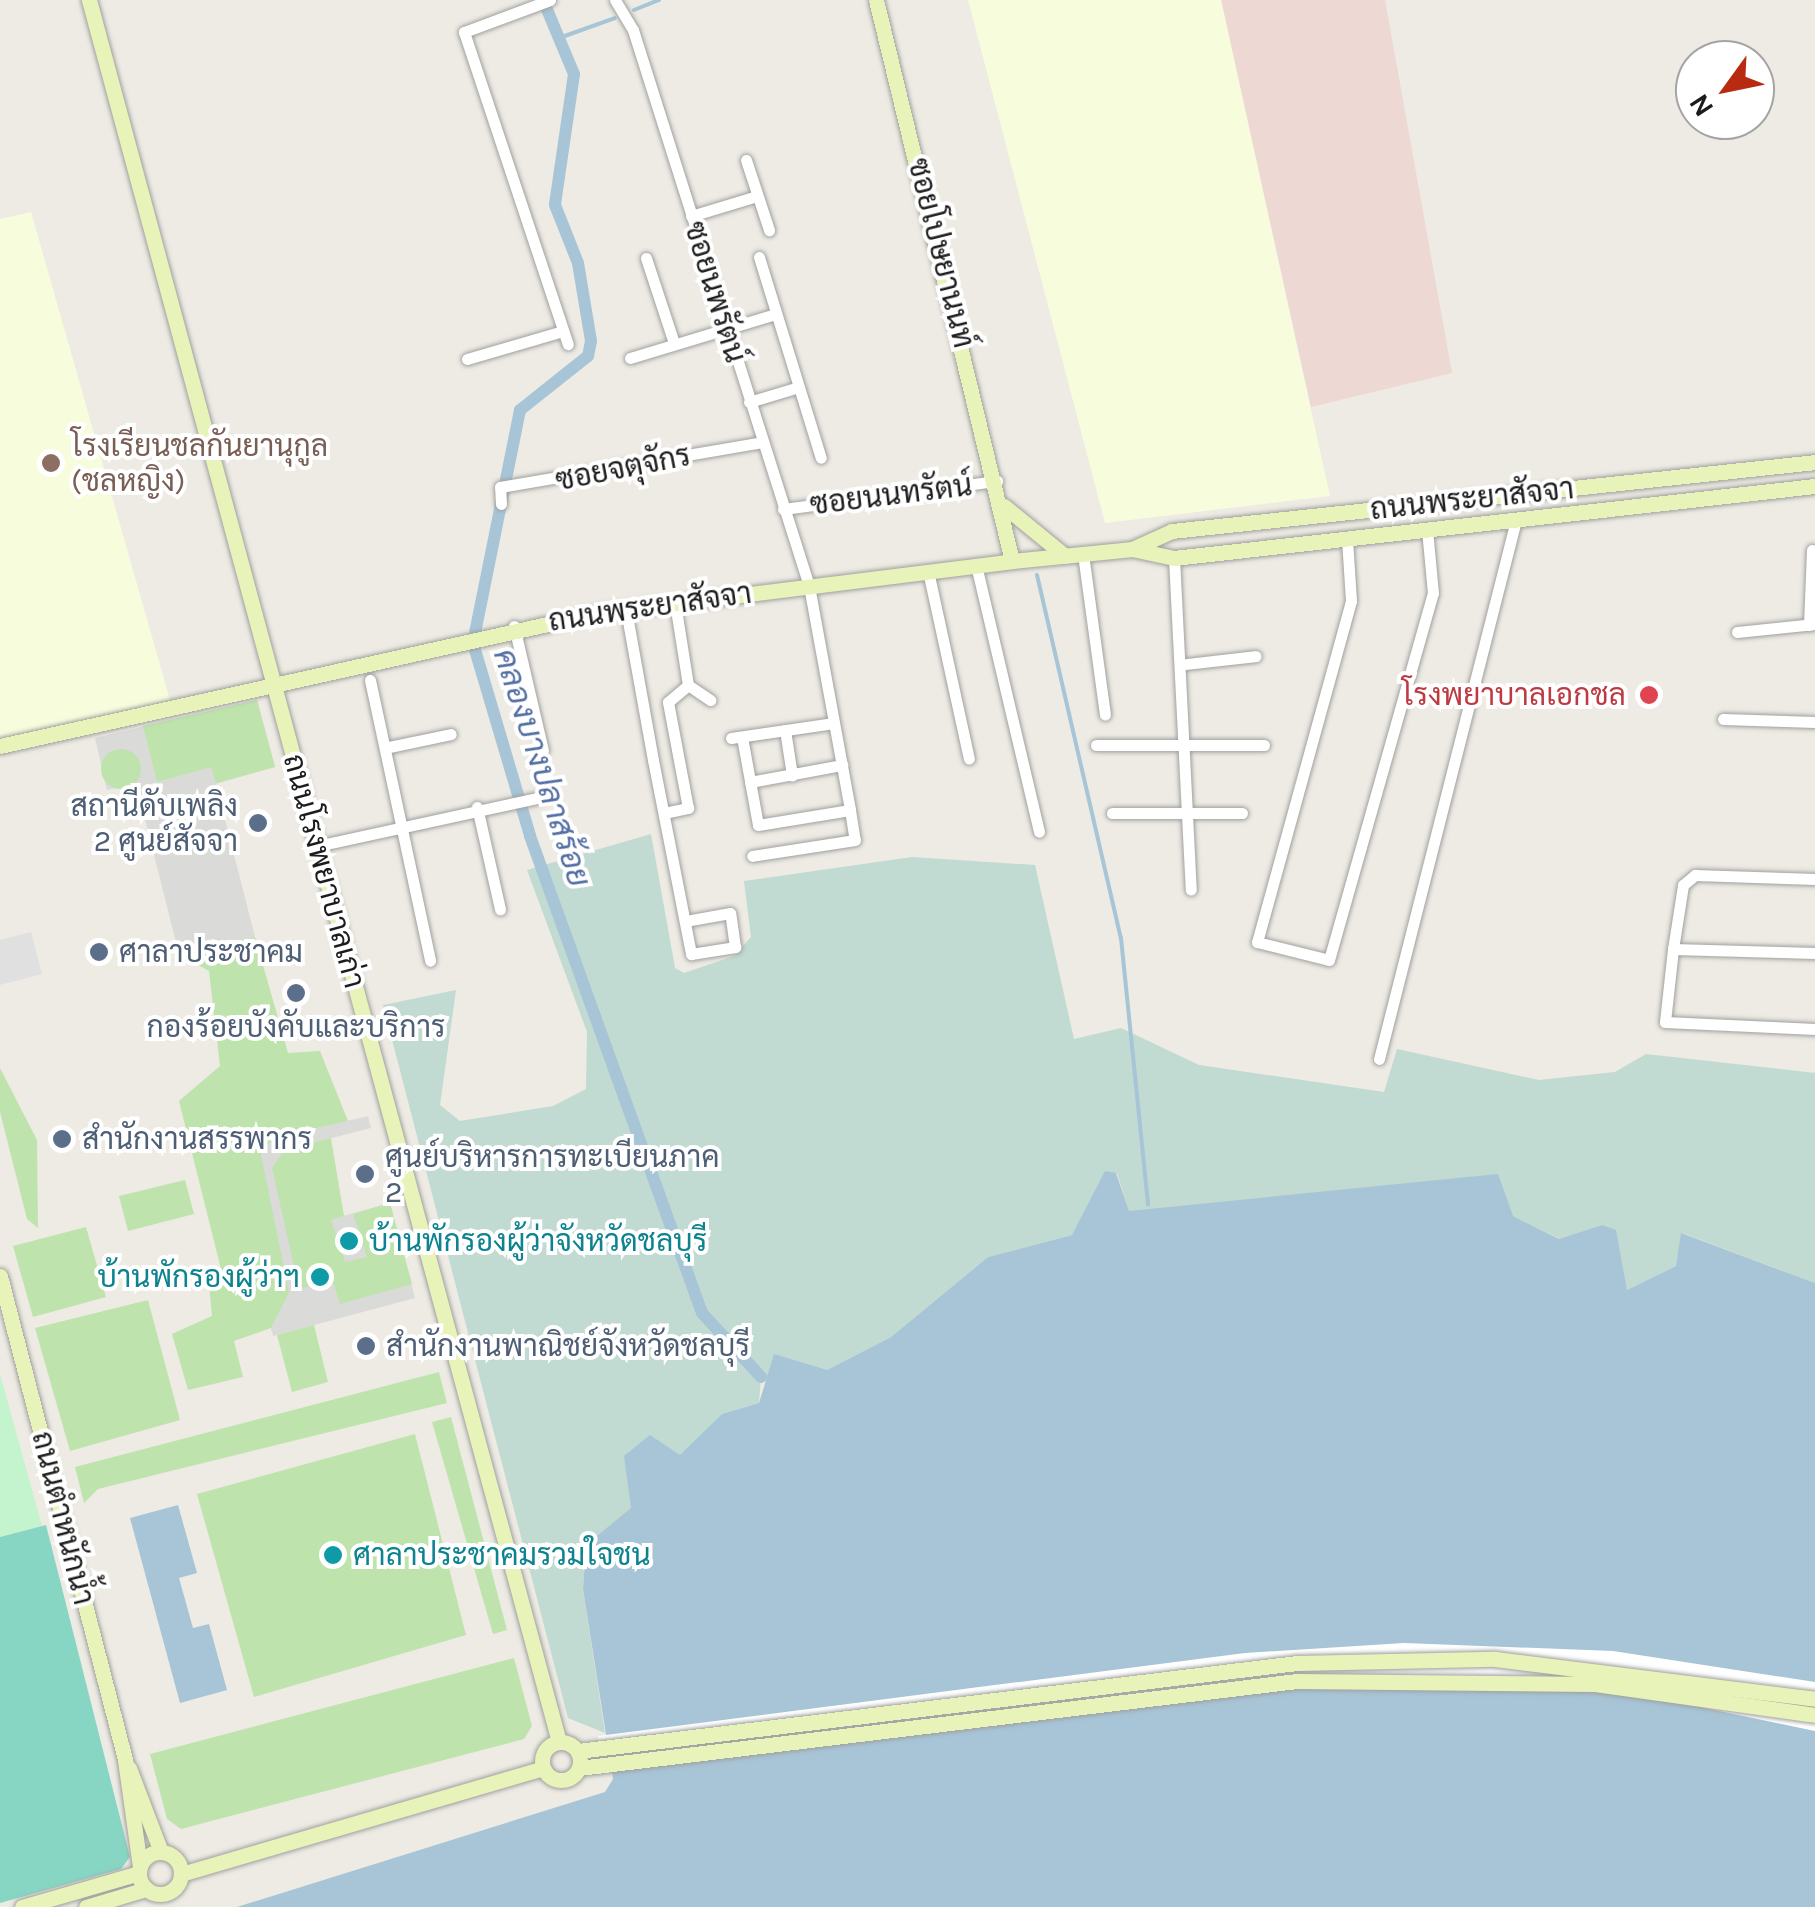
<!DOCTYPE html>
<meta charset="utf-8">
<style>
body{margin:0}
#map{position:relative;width:1815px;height:1907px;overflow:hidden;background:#edebe3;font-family:Karla,Sarabun,sans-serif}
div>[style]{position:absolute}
.residential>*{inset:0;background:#dadad9}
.commercial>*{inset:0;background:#edd8d3}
.education>*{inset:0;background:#f7fcdd}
.grass>*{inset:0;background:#bfe3ad}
.round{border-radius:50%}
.wetland>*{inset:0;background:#c1dad2}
.park>*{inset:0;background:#c3f4ce}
.pitch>*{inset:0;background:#87d6c3}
.parking>*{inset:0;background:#e0e0e0}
.water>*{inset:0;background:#a7c5d7}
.pier>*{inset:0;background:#fff}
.stream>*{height:4px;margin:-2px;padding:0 2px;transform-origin:2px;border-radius:2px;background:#a7c5d7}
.canal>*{height:12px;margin:-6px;padding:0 6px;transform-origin:6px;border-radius:6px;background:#a7c5d7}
.roads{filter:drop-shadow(0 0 2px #a0a0a0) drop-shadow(0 0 2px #a0a0a0)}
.street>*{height:11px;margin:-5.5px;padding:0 5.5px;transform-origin:5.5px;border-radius:5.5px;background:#fff}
.secondary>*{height:15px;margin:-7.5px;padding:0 7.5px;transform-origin:7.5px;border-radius:7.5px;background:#e8f3ba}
.secondary>.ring{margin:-7.5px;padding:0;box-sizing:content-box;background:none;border:15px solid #e8f3ba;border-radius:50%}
.dots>*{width:28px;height:28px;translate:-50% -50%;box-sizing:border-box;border:5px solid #fff;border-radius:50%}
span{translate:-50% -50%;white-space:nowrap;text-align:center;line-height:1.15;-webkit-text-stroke:8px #fff;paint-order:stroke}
.street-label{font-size:30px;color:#1c1c1c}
.education-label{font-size:30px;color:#785e54}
.left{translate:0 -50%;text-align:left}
.health-label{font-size:30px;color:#be3a42}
.right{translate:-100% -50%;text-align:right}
.service-label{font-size:30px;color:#4e5e75}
.culture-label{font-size:30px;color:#0d838f}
.water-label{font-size:32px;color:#526ea3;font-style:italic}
.north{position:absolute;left:1675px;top:40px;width:100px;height:100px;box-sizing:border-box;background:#fff;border:2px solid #a4a4a4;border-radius:50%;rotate:237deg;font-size:28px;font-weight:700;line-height:40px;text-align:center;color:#1c1c1c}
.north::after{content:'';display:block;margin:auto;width:35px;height:45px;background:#b82b11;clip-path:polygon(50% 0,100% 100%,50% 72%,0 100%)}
</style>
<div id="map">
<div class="residential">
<i style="clip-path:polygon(257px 700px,275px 767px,216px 784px,255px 937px,179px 954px,136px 784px,107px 790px,95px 738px)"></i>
<i style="clip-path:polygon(368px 1116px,371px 1128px,284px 1150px,288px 1231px,390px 1203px,415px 1298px,273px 1336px,224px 1150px)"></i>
</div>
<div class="commercial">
<i style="clip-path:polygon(1221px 0,1385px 0,1452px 373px,1311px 407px)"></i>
</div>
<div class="education">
<i style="clip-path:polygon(968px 0,1221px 0,1330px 496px,1105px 523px)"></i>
<i style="clip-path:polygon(31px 212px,172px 707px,0 746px,0 219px)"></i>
</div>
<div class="grass">
<i style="clip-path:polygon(257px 700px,275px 767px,216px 783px,211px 767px,157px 782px,143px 726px)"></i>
<i class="round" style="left:101px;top:749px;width:40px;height:40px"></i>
<i style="clip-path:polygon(255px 937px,288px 1053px,320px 1051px,348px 1121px,274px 1138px,261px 1154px,289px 1293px,271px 1328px,234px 1341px,243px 1377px,188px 1390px,172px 1334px,212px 1316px,209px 1285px,224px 1281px,179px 1101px,220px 1066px,209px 971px,179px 954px)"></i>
<i style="clip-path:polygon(0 1068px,37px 1140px,38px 1228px,27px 1219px,0 1112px)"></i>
<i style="clip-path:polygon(331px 1138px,344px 1216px,331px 1220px,345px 1262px,367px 1257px,353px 1214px,390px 1203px,412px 1284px,340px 1304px,332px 1279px,299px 1289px,272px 1168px,284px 1150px)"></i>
<i style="clip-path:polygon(185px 1180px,194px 1214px,128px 1231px,119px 1196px)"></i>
<i style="clip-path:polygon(86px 1227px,106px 1297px,33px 1317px,13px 1246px)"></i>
<i style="clip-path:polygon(148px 1300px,180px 1420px,70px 1451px,35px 1328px)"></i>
<i style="clip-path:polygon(314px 1325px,328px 1382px,292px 1392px,277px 1335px)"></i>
<i style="clip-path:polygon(439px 1372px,447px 1403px,98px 1489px,84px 1503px,75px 1467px)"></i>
<i style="clip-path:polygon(451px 1417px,507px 1630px,493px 1634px,432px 1422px)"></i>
<i style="clip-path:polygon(415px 1434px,466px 1635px,254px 1697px,197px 1494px)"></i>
<i style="clip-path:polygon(514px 1658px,532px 1726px,524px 1739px,181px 1829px,167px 1819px,150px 1754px)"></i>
</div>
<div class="wetland">
<i style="clip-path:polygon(651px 834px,675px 968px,684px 973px,734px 956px,751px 937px,744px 881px,912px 857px,1035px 865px,1074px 1039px,1121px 1028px,1199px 1065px,1384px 1092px,1397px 1049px,1539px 1080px,1615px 1072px,1646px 1054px,1815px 1073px,1815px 1283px,1682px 1233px,1676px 1266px,1627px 1290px,1602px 1225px,1560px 1239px,1513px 1216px,1129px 1212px,1117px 1173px,1072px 1235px,988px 1257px,891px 1337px,827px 1370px,761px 1377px,759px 1403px,722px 1414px,624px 1522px,586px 1545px,583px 1589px,605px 1733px,568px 1718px,383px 1005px,456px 990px,440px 1105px,460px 1121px,553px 1106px,586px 1089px,587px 1032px,527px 870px)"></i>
</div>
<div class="park">
<i style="clip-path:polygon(0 1374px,42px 1526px,0 1537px)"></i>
</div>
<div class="pitch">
<i style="clip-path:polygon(46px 1525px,130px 1857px,121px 1869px,0 1903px,0 1537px)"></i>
</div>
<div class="parking">
<i style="clip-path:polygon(31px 932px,42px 974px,0 985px,0 940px)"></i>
</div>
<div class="water">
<i style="clip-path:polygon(1105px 1171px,1116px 1173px,1129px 1211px,1498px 1174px,1513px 1216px,1559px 1239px,1602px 1225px,1616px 1230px,1627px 1290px,1676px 1266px,1681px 1233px,1815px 1283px,1815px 1907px,237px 1907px,605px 1792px,613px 1779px,583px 1589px,586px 1545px,631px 1508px,624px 1456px,650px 1435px,680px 1455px,722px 1414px,759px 1403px,774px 1354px,827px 1370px,891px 1337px,988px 1257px,1072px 1235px)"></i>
<i style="clip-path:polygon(178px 1505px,197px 1573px,179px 1578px,193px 1628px,209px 1624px,227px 1690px,180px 1703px,130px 1518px)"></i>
</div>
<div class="pier">
<i style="clip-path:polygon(1404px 1643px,1613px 1651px,1815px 1682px,1815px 1731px,1614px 1689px,1324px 1684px,603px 1773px,598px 1736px,1245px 1653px)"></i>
</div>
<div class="stream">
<i style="left:634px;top:10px;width:27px;rotate:-22deg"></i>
<i style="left:562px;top:37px;width:56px;rotate:-19.7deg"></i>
<i style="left:1037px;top:575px;width:373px;rotate:77deg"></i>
<i style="left:1121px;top:938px;width:268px;rotate:84.2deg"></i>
</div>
<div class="canal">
<i style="left:543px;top:0;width:80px;rotate:67.3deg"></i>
<i style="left:574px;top:74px;width:132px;rotate:98.3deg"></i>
<i style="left:555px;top:205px;width:62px;rotate:68.4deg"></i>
<i style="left:578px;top:263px;width:79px;rotate:80.5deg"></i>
<i style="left:591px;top:341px;width:15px;rotate:101deg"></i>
<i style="left:588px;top:356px;width:87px;rotate:141.5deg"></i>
<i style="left:520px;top:410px;width:238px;rotate:101.4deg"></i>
<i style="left:473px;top:643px;width:201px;rotate:73.5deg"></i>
<i style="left:530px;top:836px;width:507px;rotate:70.17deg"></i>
<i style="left:702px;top:1313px;width:87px;rotate:47.3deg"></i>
</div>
<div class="roads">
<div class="street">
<i style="left:550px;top:0;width:92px;rotate:159.6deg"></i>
<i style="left:464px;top:32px;width:329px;rotate:71.6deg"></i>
<i style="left:615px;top:0;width:35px;rotate:59deg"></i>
<i style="left:633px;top:30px;width:583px;rotate:72.43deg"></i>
<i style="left:809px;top:586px;width:228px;rotate:79.6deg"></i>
<i style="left:850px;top:810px;width:30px;rotate:81deg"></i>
<i style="left:855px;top:840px;width:104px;rotate:171.2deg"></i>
<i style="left:746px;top:160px;width:74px;rotate:71.8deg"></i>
<i style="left:691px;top:216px;width:69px;rotate:-16.9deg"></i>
<i style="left:759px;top:257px;width:210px;rotate:72.9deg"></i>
<i style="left:646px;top:258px;width:89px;rotate:71.8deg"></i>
<i style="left:630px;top:358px;width:152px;rotate:-16.8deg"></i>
<i style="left:467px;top:359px;width:100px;rotate:-16.3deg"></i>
<i style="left:749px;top:402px;width:52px;rotate:-16.7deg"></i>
<i style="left:501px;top:504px;width:17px;rotate:-93deg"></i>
<i style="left:500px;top:487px;width:266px;rotate:-9.7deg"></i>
<i style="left:783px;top:509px;width:216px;rotate:-7.5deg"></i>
<i style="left:1347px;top:539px;width:62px;rotate:86.3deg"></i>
<i style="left:1351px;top:601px;width:354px;rotate:105.4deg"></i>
<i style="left:1257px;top:942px;width:74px;rotate:14deg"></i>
<i style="left:1329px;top:960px;width:381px;rotate:-74.2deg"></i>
<i style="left:1433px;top:593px;width:63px;rotate:-95.4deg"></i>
<i style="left:1083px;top:554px;width:162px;rotate:82.2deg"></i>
<i style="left:1174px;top:558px;width:332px;rotate:87.1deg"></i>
<i style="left:976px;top:565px;width:274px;rotate:76.7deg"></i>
<i style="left:928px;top:571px;width:192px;rotate:77.7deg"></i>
<i style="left:675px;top:603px;width:83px;rotate:81deg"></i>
<i style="left:626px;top:610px;width:152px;rotate:79.8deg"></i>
<i style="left:653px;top:760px;width:198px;rotate:78.9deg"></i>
<i style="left:691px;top:954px;width:45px;rotate:-9deg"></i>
<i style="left:735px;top:947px;width:34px;rotate:-98deg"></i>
<i style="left:730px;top:913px;width:46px;rotate:169.9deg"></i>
<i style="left:1809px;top:625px;width:75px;rotate:-87.7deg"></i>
<i style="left:514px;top:626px;width:128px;rotate:76.9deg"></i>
<i style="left:1737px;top:632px;width:78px;rotate:-5.9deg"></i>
<i style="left:1186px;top:664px;width:70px;rotate:-6.5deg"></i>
<i style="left:370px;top:680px;width:287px;rotate:77.9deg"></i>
<i style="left:1723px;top:719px;width:92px;rotate:1.9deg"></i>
<i style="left:785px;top:730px;width:46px;rotate:81.2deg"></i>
<i style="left:742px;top:737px;width:89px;rotate:79.7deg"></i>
<i style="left:758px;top:825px;width:93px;rotate:-9.3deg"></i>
<i style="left:731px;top:738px;width:104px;rotate:-8.3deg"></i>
<i style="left:1096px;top:745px;width:168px"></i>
<i style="left:389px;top:747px;width:63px;rotate:-11.8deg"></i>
<i style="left:750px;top:782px;width:94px;rotate:-10.5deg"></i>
<i style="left:477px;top:807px;width:105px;rotate:77.3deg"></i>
<i style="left:664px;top:813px;width:25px;rotate:-12deg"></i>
<i style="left:688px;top:808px;width:108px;rotate:-100.7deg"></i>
<i style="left:668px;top:702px;width:26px;rotate:-40deg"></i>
<i style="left:688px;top:685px;width:27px;rotate:34deg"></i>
<i style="left:1112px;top:813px;width:130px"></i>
<i style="left:317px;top:846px;width:234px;rotate:-12.3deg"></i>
<i style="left:1673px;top:949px;width:65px;rotate:-81.1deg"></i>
<i style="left:1683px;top:885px;width:16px;rotate:-40deg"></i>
<i style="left:1695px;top:875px;width:120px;rotate:1.9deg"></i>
<i style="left:1815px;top:953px;width:142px;rotate:-178.4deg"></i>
<i style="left:1673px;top:949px;width:73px;rotate:96.3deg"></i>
<i style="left:1665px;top:1022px;width:150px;rotate:2.7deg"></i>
<i style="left:1379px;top:1059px;width:556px;rotate:-75.74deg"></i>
</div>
<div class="secondary">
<i style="left:89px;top:0;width:1804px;rotate:74.9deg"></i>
<i style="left:876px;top:0;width:577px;rotate:76.37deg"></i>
<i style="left:1004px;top:506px;width:79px;rotate:39.3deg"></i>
<i style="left:1132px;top:549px;width:44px;rotate:-24.2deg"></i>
<i style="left:1172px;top:531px;width:647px;rotate:-6.12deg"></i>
<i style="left:0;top:746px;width:612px;rotate:-12.56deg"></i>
<i style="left:597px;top:613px;width:418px;rotate:-7.1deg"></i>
<i style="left:1012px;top:561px;width:121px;rotate:-5.7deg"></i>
<i style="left:1132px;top:549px;width:43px;rotate:12.1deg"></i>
<i style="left:1174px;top:558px;width:645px;rotate:-6.41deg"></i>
<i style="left:0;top:1276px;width:500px;rotate:75.5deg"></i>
<i style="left:125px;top:1760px;width:108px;rotate:82deg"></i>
<i class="ring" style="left:542px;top:1742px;width:23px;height:23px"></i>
<i style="left:578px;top:1751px;width:724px;rotate:-6.98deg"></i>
<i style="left:1297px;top:1663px;width:198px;rotate:-1.2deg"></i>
<i style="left:1495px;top:1659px;width:322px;rotate:7.1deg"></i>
<i style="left:129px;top:1768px;width:90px;rotate:69.1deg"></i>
<i style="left:579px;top:1768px;width:723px;rotate:-6.91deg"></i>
<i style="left:1297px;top:1681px;width:298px;rotate:0.6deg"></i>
<i style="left:1595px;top:1684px;width:222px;rotate:8deg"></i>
<i class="ring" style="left:139px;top:1852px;width:27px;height:27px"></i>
<i style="left:181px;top:1874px;width:377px;rotate:-16.3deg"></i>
<i style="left:22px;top:1907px;width:122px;rotate:-16.2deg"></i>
<i style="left:86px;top:1907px;width:63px;rotate:-16.7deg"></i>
</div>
</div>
<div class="dots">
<i style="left:51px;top:463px;background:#8d6e63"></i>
<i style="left:1649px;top:695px;background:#e0444e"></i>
<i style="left:258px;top:823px;background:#5c6f8a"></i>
<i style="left:99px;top:952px;background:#5c6f8a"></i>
<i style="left:296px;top:993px;background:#5c6f8a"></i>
<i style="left:62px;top:1139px;background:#5c6f8a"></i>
<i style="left:365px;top:1174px;background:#5c6f8a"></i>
<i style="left:349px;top:1241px;background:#0f9aa8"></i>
<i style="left:320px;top:1277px;background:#0f9aa8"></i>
<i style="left:366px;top:1346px;background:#5c6f8a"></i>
<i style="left:333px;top:1555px;background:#0f9aa8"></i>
</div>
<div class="street-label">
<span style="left:941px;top:253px;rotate:76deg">ซอยโปษยานนท์</span>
<span style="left:715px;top:292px;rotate:73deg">ซอยนพรัตน์</span>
<span style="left:623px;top:468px;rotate:-11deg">ซอยจตุจักร</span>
<span style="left:891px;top:495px;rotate:-7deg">ซอยนนทรัตน์</span>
<span style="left:1472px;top:499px;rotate:-6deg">ถนนพระยาสัจจา</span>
<span style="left:650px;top:607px;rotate:-8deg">ถนนพระยาสัจจา</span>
<span style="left:324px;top:871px;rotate:75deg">ถนนโรงพยาบาลเก่า</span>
<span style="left:63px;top:1518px;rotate:76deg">ถนนตำหนักน้ำ</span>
</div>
<div class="education-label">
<span class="left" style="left:71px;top:463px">โรงเรียนชลกันยานุกูล<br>(ชลหญิง)</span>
</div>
<div class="health-label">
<span class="right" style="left:1626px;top:695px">โรงพยาบาลเอกชล</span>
</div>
<div class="service-label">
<span class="right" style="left:238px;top:823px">สถานีดับเพลิง<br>2 ศูนย์สัจจา</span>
<span class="left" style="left:119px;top:952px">ศาลาประชาคม</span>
<span style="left:296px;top:1027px">กองร้อยบังคับและบริการ</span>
<span class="left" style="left:82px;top:1139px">สำนักงานสรรพากร</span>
<span class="left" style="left:385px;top:1174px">ศูนย์บริหารการทะเบียนภาค<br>2</span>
<span class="left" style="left:386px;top:1346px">สำนักงานพาณิชย์จังหวัดชลบุรี</span>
</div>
<div class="culture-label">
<span class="left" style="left:369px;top:1241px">บ้านพักรองผู้ว่าจังหวัดชลบุรี</span>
<span class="right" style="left:300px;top:1277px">บ้านพักรองผู้ว่าฯ</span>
<span class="left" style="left:353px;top:1555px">ศาลาประชาคมรวมใจชน</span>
</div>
<div class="water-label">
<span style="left:541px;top:768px;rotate:72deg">คลองบางปลาสร้อย</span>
</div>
<div class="north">N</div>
</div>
